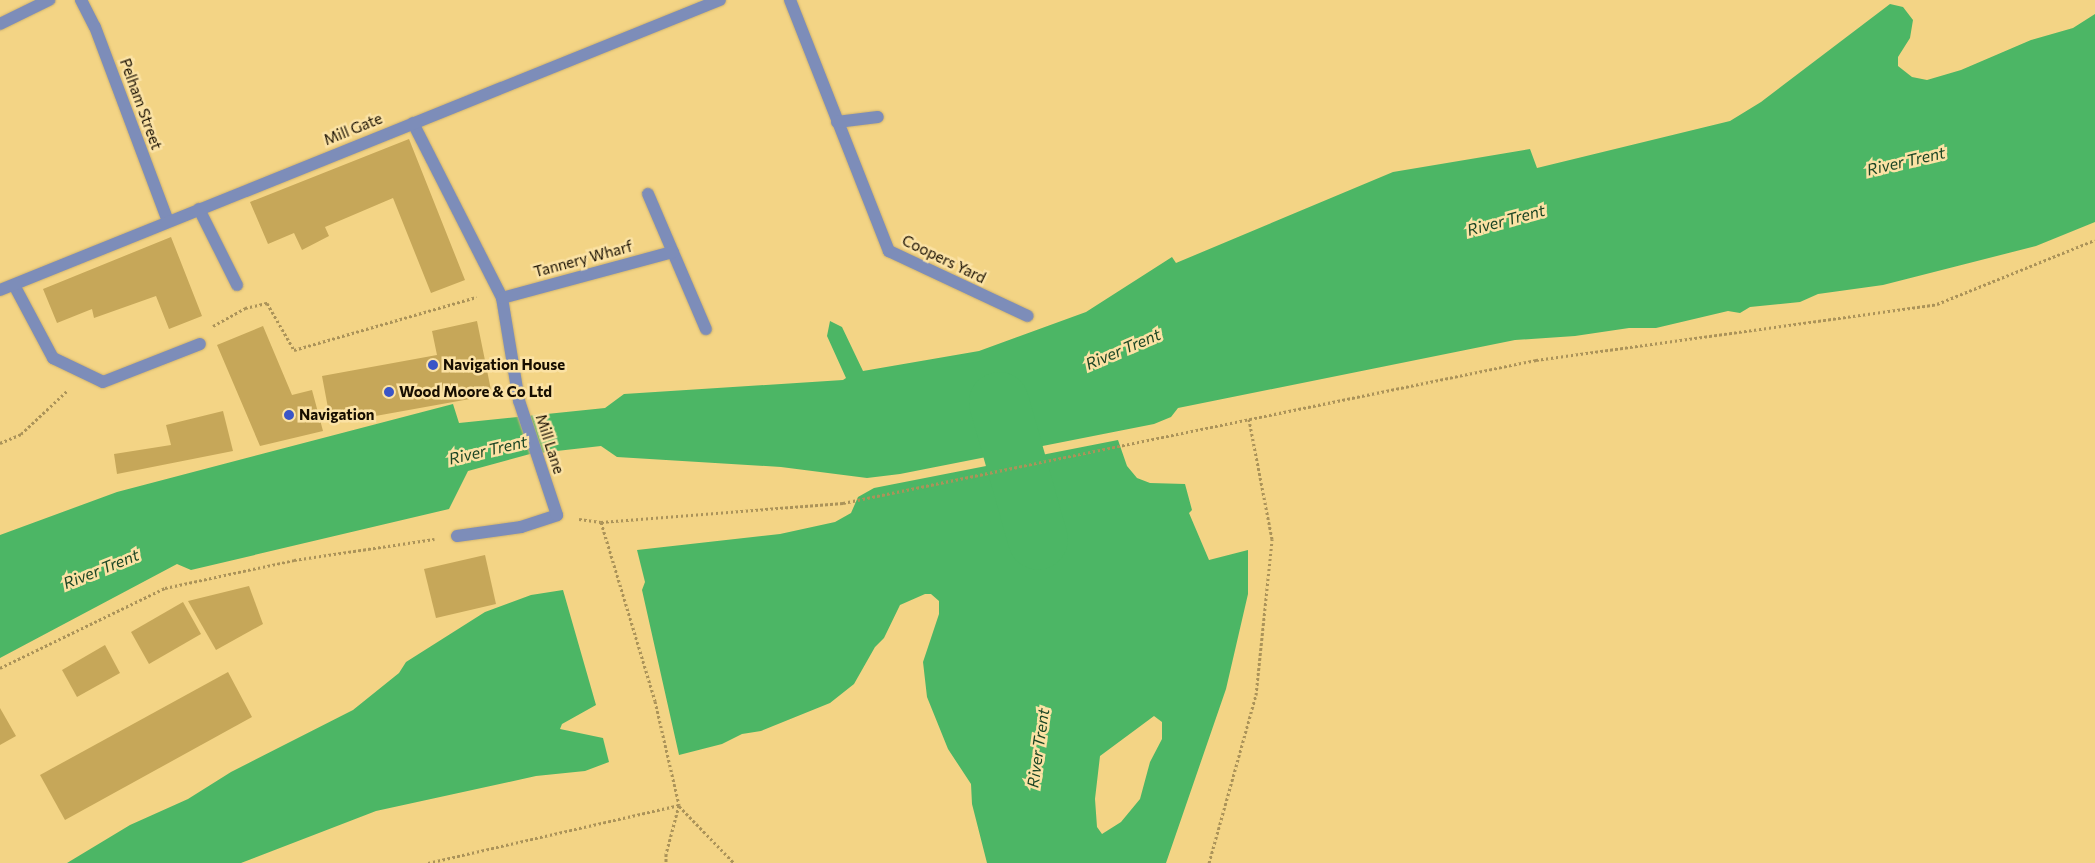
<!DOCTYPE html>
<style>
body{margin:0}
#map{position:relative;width:2095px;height:863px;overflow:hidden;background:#f3d485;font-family:Commissioner,sans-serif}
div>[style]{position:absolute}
.water>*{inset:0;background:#4cb665}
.river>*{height:60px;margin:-30px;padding:0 30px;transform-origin:30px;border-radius:30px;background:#4cb665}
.building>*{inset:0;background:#c6a759}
.path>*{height:3px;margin-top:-1.5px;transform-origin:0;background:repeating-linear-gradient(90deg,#ab9359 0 2.5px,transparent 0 5px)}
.roads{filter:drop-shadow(0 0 1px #d0b470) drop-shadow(0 0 1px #d0b470)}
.lane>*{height:12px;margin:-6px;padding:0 6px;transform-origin:6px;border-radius:6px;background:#7d8db9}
.street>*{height:12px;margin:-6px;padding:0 6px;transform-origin:6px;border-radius:6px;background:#7d8db9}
.dots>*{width:14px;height:14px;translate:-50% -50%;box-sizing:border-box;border:2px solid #fbe2a4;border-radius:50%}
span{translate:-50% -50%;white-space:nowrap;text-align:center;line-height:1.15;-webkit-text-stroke:5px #fbe2a4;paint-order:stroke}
.street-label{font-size:15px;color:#170e00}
.poi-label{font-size:15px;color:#170e00;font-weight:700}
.left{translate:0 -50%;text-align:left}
.water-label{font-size:16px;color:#1b4524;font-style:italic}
</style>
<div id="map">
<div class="water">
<i style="clip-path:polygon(1890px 4px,1903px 7px,1913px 20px,1910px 38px,1898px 57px,1898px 66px,1912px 77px,1927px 80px,1961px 70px,2031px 40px,2073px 28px,2095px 14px,2095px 222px,2036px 246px,1883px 285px,1818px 294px,1800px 302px,1750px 307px,1740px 313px,1728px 311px,1656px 328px,1629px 328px,1575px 336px,1515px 340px,1178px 408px,1171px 417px,1154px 424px,900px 474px,867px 478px,781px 467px,617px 457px,601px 446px,530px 454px,468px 471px,449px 509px,191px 570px,177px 564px,0 658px,0 535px,117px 492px,453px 404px,459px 423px,605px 408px,624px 394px,843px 380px,846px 378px,827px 336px,830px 321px,842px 327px,863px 371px,979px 351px,1086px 312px,1172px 257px,1176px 263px,1393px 172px,1530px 149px,1537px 168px,1730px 121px,1761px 102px)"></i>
<i style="clip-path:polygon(evenodd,1118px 440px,1127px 466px,1137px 478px,1150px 483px,1185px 484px,1192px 510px,1189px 513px,1209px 560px,1248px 550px,1248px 594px,1226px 689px,1166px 863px,987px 863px,972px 804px,971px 784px,948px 749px,927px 697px,923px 662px,939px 614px,939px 601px,931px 594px,925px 594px,900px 605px,884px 638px,875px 647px,854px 684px,830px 703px,761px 731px,742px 734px,722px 744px,679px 755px,642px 590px,645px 582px,637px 550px,780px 534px,835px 522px,851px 513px,858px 497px,874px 488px,1118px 440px,1154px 716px,1162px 722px,1162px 739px,1150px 762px,1140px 799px,1121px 822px,1102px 834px,1097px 827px,1095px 799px,1100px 756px,1154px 716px)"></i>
<i style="clip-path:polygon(563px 590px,596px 705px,562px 724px,560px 729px,603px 738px,609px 762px,585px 771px,536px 776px,376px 811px,241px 863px,67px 863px,130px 825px,188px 799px,231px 772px,353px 710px,399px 673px,406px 662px,485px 612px,531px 595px)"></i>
</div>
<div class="river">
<i style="left:999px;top:402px;width:143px;rotate:74.2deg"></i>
</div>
<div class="building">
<i style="clip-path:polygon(409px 139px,465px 280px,431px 293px,393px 198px,325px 227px,329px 236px,302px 250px,294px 233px,268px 244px,250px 202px)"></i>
<i style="clip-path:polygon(171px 237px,202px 316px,169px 329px,156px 296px,94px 318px,92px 309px,57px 323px,43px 289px)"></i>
<i style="clip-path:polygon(477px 321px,492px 395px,331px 424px,322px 376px,437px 355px,432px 331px)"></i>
<i style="clip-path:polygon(263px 326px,292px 395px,312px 390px,323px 431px,260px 446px,217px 345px)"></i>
<i style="clip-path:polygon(223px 411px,233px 451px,117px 474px,114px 454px,171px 445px,166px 425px)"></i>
<i style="clip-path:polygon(485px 555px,496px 604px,436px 618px,424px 569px)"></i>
<i style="clip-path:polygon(249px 586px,263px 624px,216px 650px,188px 601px)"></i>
<i style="clip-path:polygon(183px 602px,201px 634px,149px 664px,131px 632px)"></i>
<i style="clip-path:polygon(105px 645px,120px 673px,77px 697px,62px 670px)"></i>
<i style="clip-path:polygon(228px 672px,252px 717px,65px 820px,40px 775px)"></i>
<i style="clip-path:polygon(0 708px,16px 736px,0 745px)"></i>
</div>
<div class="path">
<i style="left:213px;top:326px;width:37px;rotate:-29deg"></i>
<i style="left:245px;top:308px;width:23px;rotate:-13deg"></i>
<i style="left:267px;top:303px;width:54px;rotate:60.1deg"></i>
<i style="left:294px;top:350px;width:190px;rotate:-16.2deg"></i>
<i style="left:0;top:443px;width:23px;rotate:-23deg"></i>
<i style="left:21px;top:434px;width:63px;rotate:-43.1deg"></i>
<i style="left:579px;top:519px;width:22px;rotate:8deg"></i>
<i style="left:601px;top:522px;width:243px;rotate:-4.5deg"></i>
<i style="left:843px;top:503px;width:708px;rotate:-11.66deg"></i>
<i style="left:1536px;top:360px;width:405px;rotate:-7.9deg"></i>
<i style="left:1937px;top:304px;width:170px;rotate:-22.1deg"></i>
<i style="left:601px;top:522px;width:187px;rotate:73.2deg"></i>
<i style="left:655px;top:701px;width:107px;rotate:77deg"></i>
<i style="left:679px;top:805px;width:51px;rotate:104.9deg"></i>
<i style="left:666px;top:854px;width:9px;rotate:90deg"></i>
<i style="left:0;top:668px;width:183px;rotate:-25.9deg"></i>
<i style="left:165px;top:588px;width:132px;rotate:-12.2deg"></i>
<i style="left:294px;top:560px;width:142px;rotate:-8.5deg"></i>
<i style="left:679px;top:806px;width:79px;rotate:46deg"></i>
<i style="left:428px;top:863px;width:258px;rotate:-13deg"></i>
<i style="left:1209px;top:863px;width:174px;rotate:-74.4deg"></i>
<i style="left:1256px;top:695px;width:157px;rotate:-84.1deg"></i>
<i style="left:1272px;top:539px;width:122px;rotate:-100.9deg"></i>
</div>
<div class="roads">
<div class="lane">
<i style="left:199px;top:209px;width:85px;rotate:63.4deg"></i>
<i style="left:457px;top:536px;width:65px;rotate:-8deg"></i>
<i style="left:521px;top:527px;width:38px;rotate:-18deg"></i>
<i style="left:557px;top:515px;width:120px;rotate:-108.4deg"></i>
</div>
<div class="street">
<i style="left:81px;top:0;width:30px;rotate:63deg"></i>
<i style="left:95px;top:27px;width:207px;rotate:69.4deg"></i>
<i style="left:790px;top:0;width:270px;rotate:68.5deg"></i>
<i style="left:889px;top:251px;width:153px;rotate:25.1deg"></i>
<i style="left:0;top:24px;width:55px;rotate:-26.1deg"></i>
<i style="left:837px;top:122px;width:41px;rotate:-7deg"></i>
<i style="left:413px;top:123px;width:196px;rotate:63deg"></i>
<i style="left:502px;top:298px;width:104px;rotate:80.6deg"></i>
<i style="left:648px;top:194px;width:147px;rotate:66.8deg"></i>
<i style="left:14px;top:285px;width:83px;rotate:61.9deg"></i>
<i style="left:53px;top:358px;width:55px;rotate:25.6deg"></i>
<i style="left:103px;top:382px;width:104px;rotate:-21.4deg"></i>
<i style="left:0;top:290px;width:776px;rotate:-21.94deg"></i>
<i style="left:502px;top:298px;width:177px;rotate:-15.1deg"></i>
</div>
</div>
<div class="dots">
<i style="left:433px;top:365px;background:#3a55c7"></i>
<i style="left:389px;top:392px;background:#3a55c7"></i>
<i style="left:289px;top:415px;background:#3a55c7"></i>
</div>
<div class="street-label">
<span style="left:141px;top:104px;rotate:70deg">Pelham Street</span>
<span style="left:353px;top:129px;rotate:-22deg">Mill Gate</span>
<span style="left:583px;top:259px;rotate:-15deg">Tannery Wharf</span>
<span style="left:944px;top:259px;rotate:26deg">Coopers Yard</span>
<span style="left:550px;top:444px;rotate:72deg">Mill Lane</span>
</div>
<div class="poi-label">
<span class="left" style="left:443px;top:365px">Navigation House</span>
<span class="left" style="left:399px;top:392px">Wood Moore &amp; Co Ltd</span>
<span class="left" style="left:299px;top:415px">Navigation</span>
</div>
<div class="water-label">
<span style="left:1906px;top:161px;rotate:-13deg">River Trent</span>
<span style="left:1506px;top:220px;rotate:-15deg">River Trent</span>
<span style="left:1123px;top:349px;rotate:-23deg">River Trent</span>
<span style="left:488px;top:450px;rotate:-13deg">River Trent</span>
<span style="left:101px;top:569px;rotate:-22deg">River Trent</span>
<span style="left:1038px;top:748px;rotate:-82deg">River Trent</span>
</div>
</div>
